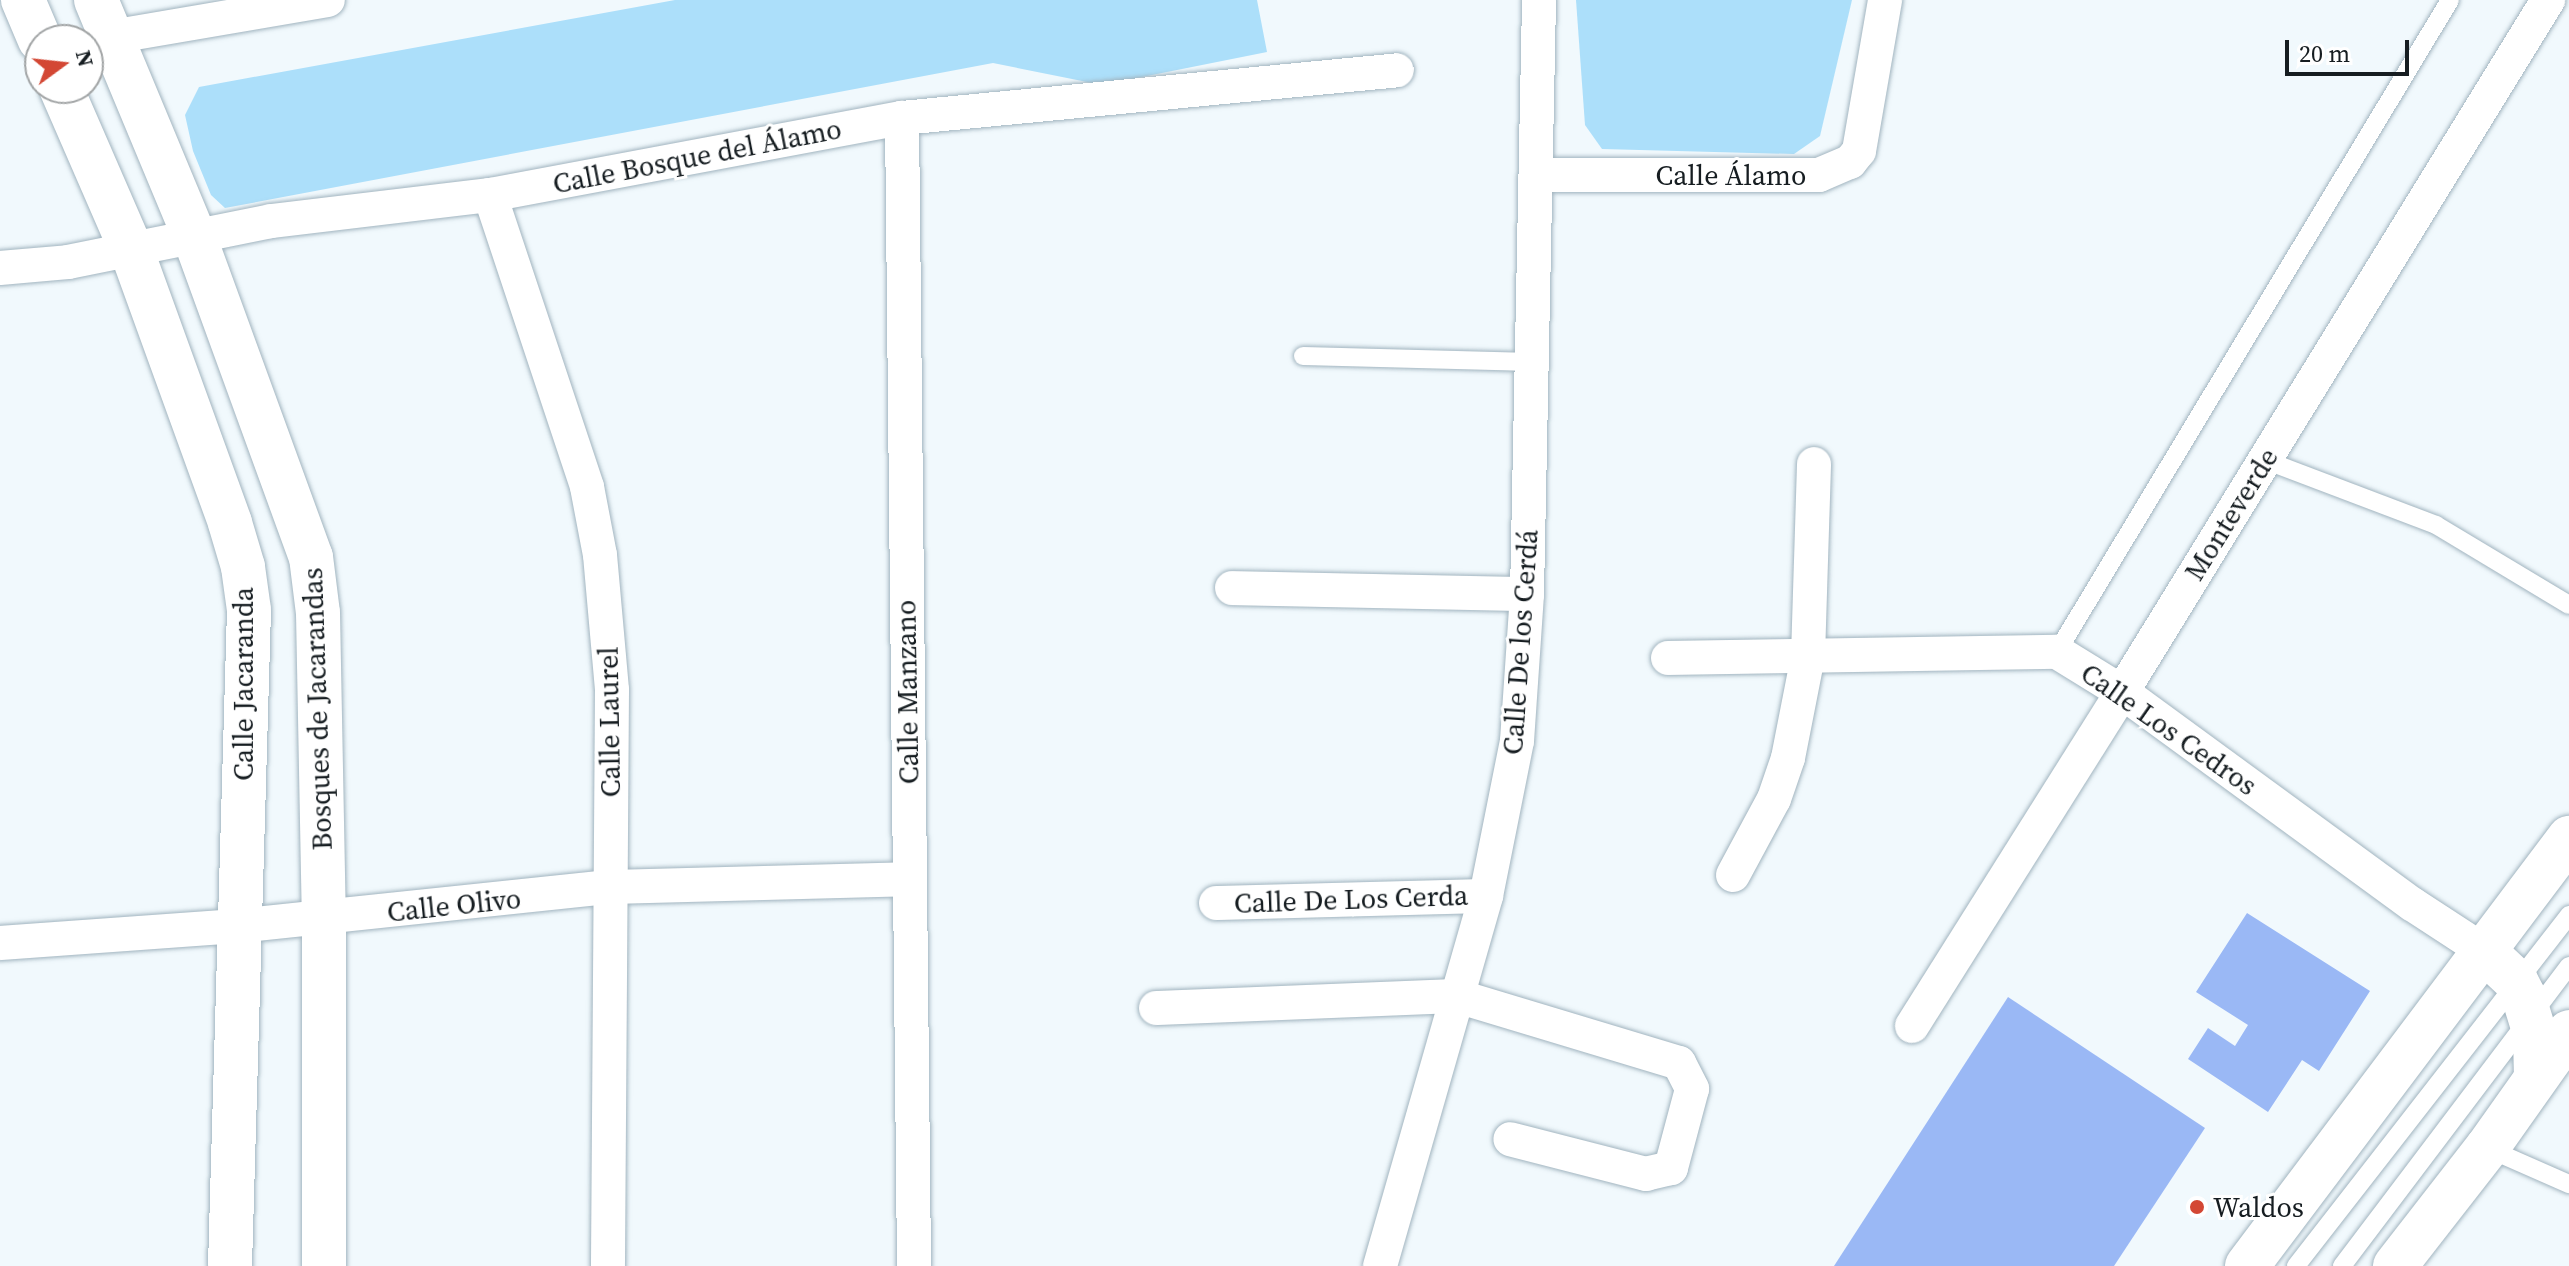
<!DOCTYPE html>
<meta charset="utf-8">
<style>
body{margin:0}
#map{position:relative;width:2569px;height:1266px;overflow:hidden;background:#f1f9fd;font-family:"Source Serif 4",serif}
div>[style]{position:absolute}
.green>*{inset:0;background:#acdffa}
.building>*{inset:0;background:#9ab8f5}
.roads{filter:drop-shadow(0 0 2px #a1b4bf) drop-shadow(0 0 2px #a1b4bf)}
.lane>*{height:18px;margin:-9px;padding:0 9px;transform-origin:9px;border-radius:9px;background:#fff}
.street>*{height:34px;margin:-17px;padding:0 17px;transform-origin:17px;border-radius:17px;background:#fff}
.secondary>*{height:44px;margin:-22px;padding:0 22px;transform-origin:22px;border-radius:22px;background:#fff}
.primary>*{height:44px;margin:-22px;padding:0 22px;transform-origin:22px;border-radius:22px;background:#fff}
.dots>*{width:22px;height:22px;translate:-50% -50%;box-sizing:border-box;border:4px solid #fff;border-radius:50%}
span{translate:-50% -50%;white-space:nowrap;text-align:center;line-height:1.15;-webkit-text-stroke:6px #fff;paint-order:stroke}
.street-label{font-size:28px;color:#161d21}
.poi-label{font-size:28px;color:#161d21}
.left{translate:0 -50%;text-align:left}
.north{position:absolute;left:24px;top:24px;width:80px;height:80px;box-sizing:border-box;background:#fff;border:2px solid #a2a5a6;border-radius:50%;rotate:75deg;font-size:22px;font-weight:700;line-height:32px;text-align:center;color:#161d21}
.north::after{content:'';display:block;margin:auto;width:28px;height:36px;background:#d34734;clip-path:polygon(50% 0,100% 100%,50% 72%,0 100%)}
.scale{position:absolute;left:2285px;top:40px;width:124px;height:36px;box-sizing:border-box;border:4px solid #161d21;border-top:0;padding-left:10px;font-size:24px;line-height:28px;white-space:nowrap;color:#161d21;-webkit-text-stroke:6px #fff;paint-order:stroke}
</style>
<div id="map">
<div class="green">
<i style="clip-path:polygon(675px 0,1257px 0,1267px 52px,1102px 85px,993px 63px,225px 208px,211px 195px,193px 151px,185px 115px,199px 87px)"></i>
<i style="clip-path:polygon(1576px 0,1852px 0,1820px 136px,1794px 154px,1602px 149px,1585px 125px)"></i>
</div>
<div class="building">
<i style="clip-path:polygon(2247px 913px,2370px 991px,2319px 1071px,2302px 1060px,2268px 1112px,2188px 1059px,2208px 1028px,2235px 1046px,2248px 1025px,2196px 992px)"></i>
<i style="clip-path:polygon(2008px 997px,2205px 1128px,2114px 1266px,1834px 1266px)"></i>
</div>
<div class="roads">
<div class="lane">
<i style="left:1303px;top:356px;width:230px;rotate:1.5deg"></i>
<i style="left:2265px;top:460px;width:183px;rotate:20.8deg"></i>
<i style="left:2436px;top:525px;width:155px;rotate:31deg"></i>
<i style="left:2057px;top:652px;width:761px;rotate:-58.92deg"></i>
<i style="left:2487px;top:1148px;width:90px;rotate:23.7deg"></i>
<i style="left:2296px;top:1266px;width:445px;rotate:-52.1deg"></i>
<i style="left:2342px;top:1266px;width:376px;rotate:-52.9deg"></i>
</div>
<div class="street">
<i style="left:111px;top:37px;width:220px;rotate:-9.7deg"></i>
<i style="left:902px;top:118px;width:1148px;rotate:89.4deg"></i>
<i style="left:1538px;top:175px;width:281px"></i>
<i style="left:1819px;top:175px;width:34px;rotate:-23deg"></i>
<i style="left:1850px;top:162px;width:14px;rotate:-51deg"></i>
<i style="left:1859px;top:151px;width:153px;rotate:-80.2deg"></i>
<i style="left:490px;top:195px;width:308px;rotate:71.6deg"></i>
<i style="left:587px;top:487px;width:69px;rotate:79.2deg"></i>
<i style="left:600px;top:555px;width:136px;rotate:84.9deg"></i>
<i style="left:612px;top:690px;width:576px;rotate:90.4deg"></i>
<i style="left:0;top:268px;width:68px;rotate:-5deg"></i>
<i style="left:68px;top:262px;width:207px;rotate:-11.4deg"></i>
<i style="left:271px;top:221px;width:221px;rotate:-6.8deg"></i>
<i style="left:490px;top:195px;width:419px;rotate:-10.6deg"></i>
<i style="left:902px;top:118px;width:497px;rotate:-5.5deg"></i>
<i style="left:1232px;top:588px;width:295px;rotate:1.2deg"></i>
<i style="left:1668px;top:658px;width:389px;rotate:-0.9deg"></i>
<i style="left:2057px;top:652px;width:76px;rotate:31.6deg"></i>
<i style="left:2122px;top:692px;width:359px;rotate:36.2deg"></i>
<i style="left:2412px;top:904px;width:86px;rotate:33.1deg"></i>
<i style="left:1733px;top:875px;width:86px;rotate:-61.7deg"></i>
<i style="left:1774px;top:799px;width:43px;rotate:-71.1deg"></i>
<i style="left:1788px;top:758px;width:104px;rotate:-78.9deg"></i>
<i style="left:1808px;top:656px;width:192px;rotate:-88.2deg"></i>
<i style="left:1216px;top:903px;width:270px;rotate:-1.5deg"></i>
<i style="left:0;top:943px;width:238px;rotate:-4.1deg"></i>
<i style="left:237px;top:926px;width:374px;rotate:-6deg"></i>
<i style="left:609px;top:887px;width:300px;rotate:-1.5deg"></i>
<i style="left:1156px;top:1008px;width:301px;rotate:-2.3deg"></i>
<i style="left:1457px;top:996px;width:232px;rotate:16.8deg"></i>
<i style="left:1679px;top:1063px;width:29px;rotate:63deg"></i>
<i style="left:1692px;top:1089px;width:82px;rotate:104.9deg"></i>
<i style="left:1671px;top:1168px;width:26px;rotate:167deg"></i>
<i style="left:1646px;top:1174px;width:140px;rotate:-165.6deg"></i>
<i style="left:1912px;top:1026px;width:395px;rotate:-57.8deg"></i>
<i style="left:2122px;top:692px;width:813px;rotate:-58.38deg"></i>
<i style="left:1380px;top:1266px;width:385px;rotate:-74deg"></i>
<i style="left:1486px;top:896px;width:158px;rotate:-78.7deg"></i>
<i style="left:1517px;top:741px;width:147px;rotate:-86.1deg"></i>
<i style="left:1527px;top:594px;width:594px;rotate:-88.84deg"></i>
</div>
<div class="secondary">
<i style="left:23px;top:0;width:43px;rotate:67deg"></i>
<i style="left:96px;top:0;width:256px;rotate:67.4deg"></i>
<i style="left:194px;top:236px;width:342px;rotate:70deg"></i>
<i style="left:311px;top:557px;width:56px;rotate:82.9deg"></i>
<i style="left:318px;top:613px;width:305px;rotate:88.9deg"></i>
<i style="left:324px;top:918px;width:348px;rotate:90deg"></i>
<i style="left:61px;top:88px;width:176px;rotate:66.5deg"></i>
<i style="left:131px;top:249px;width:291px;rotate:70.1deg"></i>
<i style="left:230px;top:523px;width:46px;rotate:73.5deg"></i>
<i style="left:243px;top:567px;width:43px;rotate:82.1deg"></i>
<i style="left:249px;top:610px;width:656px;rotate:91.66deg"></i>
</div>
<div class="primary">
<i style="left:2484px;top:951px;width:44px;rotate:43.2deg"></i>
<i style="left:2516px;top:981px;width:16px;rotate:63deg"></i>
<i style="left:2523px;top:995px;width:41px;rotate:72.9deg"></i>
<i style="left:2535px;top:1034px;width:43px;rotate:88.7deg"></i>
<i style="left:2247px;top:1266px;width:536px;rotate:-53.04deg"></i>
<i style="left:2395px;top:1266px;width:150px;rotate:-52.1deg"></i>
<i style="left:2487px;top:1148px;width:142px;rotate:-54.7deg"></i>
</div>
</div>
<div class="dots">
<i style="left:2197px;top:1207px;background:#d34734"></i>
</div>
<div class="street-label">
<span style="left:697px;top:156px;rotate:-11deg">Calle Bosque del Álamo</span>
<span style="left:1731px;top:175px">Calle Álamo</span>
<span style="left:2231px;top:514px;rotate:-58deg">Monteverde</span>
<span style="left:1520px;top:642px;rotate:-86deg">Calle De los Cerdá</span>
<span style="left:243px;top:684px;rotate:-90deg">Calle Jacaranda</span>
<span style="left:907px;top:692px;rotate:-91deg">Calle Manzano</span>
<span style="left:317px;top:709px;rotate:-92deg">Bosques de Jacarandas</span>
<span style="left:609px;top:722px;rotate:-91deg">Calle Laurel</span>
<span style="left:2169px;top:729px;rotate:35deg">Calle Los Cedros</span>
<span style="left:1351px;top:899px;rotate:-2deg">Calle De Los Cerda</span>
<span style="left:454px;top:905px;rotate:-6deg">Calle Olivo</span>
</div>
<div class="poi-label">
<span class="left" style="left:2213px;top:1207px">Waldos</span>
</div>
<div class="north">N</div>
<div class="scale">20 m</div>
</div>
